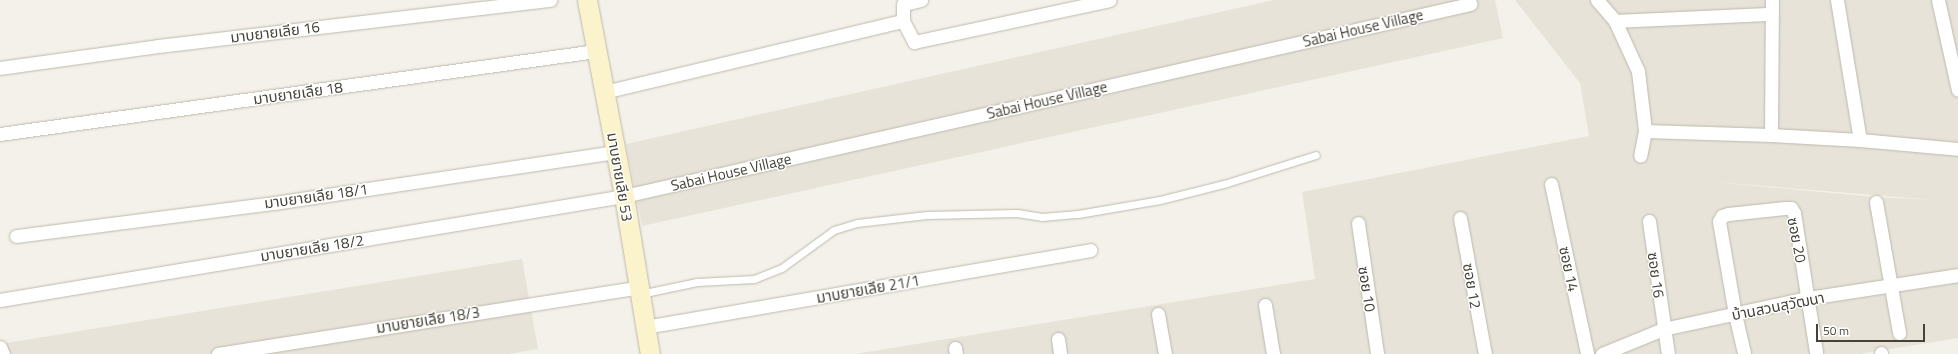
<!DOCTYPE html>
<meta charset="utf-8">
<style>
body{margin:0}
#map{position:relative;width:1958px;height:354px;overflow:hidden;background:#f3f1e9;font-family:"Titillium Web","Noto Sans Thai",sans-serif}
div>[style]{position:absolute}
.residential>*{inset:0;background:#e7e3d8}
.roads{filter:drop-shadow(0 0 1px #beb9ac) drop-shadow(0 0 1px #beb9ac)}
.lane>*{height:7px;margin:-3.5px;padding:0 3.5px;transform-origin:3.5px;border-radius:3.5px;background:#fff}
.street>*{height:13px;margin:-6.5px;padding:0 6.5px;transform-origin:6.5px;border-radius:6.5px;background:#fff}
.secondary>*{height:19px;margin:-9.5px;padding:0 9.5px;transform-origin:9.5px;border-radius:9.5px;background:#fbf3cc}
span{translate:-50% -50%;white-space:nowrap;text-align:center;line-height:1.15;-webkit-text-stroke:3px #fff;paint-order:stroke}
.street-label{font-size:15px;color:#464238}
.scale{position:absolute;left:1816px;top:324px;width:109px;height:18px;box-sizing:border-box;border:2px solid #464238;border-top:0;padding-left:5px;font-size:12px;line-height:14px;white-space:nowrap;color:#464238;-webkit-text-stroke:3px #fff;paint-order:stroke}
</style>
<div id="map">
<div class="residential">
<i style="clip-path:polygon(1274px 0,1495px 0,1503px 38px,642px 226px,626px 144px)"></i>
<i style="clip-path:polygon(evenodd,1515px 0,1958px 0,1958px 338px,1859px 354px,855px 354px,1315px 279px,1302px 192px,1589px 136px,1580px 83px,1515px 0,1703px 181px,1934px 200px,1935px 200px,1875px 197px,1703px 181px)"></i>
<i style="clip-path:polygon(522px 259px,538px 349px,508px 354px,0 354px,0 344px)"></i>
</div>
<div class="roads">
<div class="lane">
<i style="left:640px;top:294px;width:58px;rotate:-11.9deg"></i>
<i style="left:697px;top:282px;width:57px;rotate:-3deg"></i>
<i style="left:754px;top:279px;width:31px;rotate:-22deg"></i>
<i style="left:783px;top:267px;width:63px;rotate:-36deg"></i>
<i style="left:834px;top:230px;width:24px;rotate:-17deg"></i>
<i style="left:857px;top:223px;width:70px;rotate:-6.5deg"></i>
<i style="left:927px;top:215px;width:90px;rotate:-1.3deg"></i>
<i style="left:1017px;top:213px;width:25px;rotate:9deg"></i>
<i style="left:1042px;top:217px;width:36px;rotate:-5deg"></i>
<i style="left:1078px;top:214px;width:83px;rotate:-9.7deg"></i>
<i style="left:1160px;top:200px;width:69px;rotate:-14.2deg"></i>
<i style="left:1227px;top:183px;width:93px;rotate:-17.5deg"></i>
</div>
<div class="street">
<i style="left:921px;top:0;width:18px;rotate:167deg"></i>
<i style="left:903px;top:4px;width:17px;rotate:90deg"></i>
<i style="left:903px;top:21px;width:24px;rotate:62deg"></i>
<i style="left:914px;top:42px;width:200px;rotate:-12.1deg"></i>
<i style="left:1597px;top:0;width:28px;rotate:49deg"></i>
<i style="left:1615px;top:21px;width:55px;rotate:65.3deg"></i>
<i style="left:1638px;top:71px;width:60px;rotate:83.3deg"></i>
<i style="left:1645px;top:131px;width:25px;rotate:101deg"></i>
<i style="left:1837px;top:0;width:142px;rotate:80.7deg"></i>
<i style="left:1938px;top:0;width:92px;rotate:77.5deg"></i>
<i style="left:1615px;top:21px;width:157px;rotate:-2.6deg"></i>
<i style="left:0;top:68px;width:160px;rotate:-7.9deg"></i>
<i style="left:158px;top:46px;width:395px;rotate:-6.7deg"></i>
<i style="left:604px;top:92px;width:307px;rotate:-13.4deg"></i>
<i style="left:1645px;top:131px;width:126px;rotate:1.8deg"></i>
<i style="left:1771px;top:135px;width:89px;rotate:3.2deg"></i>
<i style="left:1860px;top:140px;width:98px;rotate:5.2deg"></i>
<i style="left:0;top:134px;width:602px;rotate:-7.93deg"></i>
<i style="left:1771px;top:135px;width:135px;rotate:-89.6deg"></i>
<i style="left:1551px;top:184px;width:174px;rotate:78deg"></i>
<i style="left:1876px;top:202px;width:133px;rotate:80deg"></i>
<i style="left:1460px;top:218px;width:138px;rotate:79.6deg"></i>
<i style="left:1649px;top:221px;width:134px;rotate:81.9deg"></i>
<i style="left:1358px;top:223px;width:132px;rotate:81.7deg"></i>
<i style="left:16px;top:236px;width:260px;rotate:-7.3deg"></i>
<i style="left:274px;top:203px;width:345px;rotate:-8.5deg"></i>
<i style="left:0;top:300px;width:633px;rotate:-9.46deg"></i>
<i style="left:624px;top:196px;width:868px;rotate:-12.79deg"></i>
<i style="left:1265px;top:305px;width:50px;rotate:80.7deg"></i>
<i style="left:1158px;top:314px;width:41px;rotate:80.1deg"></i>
<i style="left:645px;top:327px;width:452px;rotate:-9.8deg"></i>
<i style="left:1058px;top:339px;width:15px;rotate:82deg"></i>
<i style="left:0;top:347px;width:8px;rotate:67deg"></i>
<i style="left:955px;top:348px;width:6px;rotate:81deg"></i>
<i style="left:1744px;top:353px;width:40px;rotate:-103deg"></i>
<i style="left:1735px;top:314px;width:94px;rotate:-99.8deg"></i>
<i style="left:1719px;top:221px;width:6px;rotate:-59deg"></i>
<i style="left:1722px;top:216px;width:6px;rotate:-18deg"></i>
<i style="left:1728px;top:214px;width:57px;rotate:-6deg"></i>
<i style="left:1785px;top:208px;width:6px"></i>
<i style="left:1791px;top:208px;width:6px;rotate:59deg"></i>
<i style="left:1794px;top:213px;width:141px;rotate:81deg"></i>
<i style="left:1881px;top:353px;width:1px;rotate:90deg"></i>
<i style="left:218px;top:354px;width:426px;rotate:-9deg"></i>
<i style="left:1602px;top:354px;width:66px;rotate:-22.3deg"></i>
<i style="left:1663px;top:329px;width:148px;rotate:-12.1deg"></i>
<i style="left:1808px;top:298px;width:152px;rotate:-8.7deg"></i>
</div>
<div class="secondary">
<i style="left:587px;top:0;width:199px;rotate:79.3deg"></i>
<i style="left:624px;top:196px;width:160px;rotate:80.7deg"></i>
</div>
</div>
<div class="street-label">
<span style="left:1363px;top:28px;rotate:-13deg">Sabai House Village</span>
<span style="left:275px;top:32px;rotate:-7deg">มาบยายเลีย 16</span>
<span style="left:298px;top:93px;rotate:-8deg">มาบยายเลีย 18</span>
<span style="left:1047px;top:100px;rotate:-13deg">Sabai House Village</span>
<span style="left:731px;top:172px;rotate:-13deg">Sabai House Village</span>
<span style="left:620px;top:177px;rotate:80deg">มาบยายเลีย 53</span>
<span style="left:316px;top:196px;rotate:-8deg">มาบยายเลีย 18/1</span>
<span style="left:1797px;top:240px;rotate:79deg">ซอย 20</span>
<span style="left:312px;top:248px;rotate:-9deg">มาบยายเลีย 18/2</span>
<span style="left:1569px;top:269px;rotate:78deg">ซอย 14</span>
<span style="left:1656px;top:275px;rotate:82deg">ซอย 16</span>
<span style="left:1472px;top:286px;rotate:80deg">ซอย 12</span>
<span style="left:868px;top:289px;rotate:-10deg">มาบยายเลีย 21/1</span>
<span style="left:1367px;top:289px;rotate:81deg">ซอย 10</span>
<span style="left:1778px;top:306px;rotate:-11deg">บ้านสวนสุวัฒนา</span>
<span style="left:428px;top:320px;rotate:-9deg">มาบยายเลีย 18/3</span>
</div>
<div class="scale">50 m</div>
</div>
